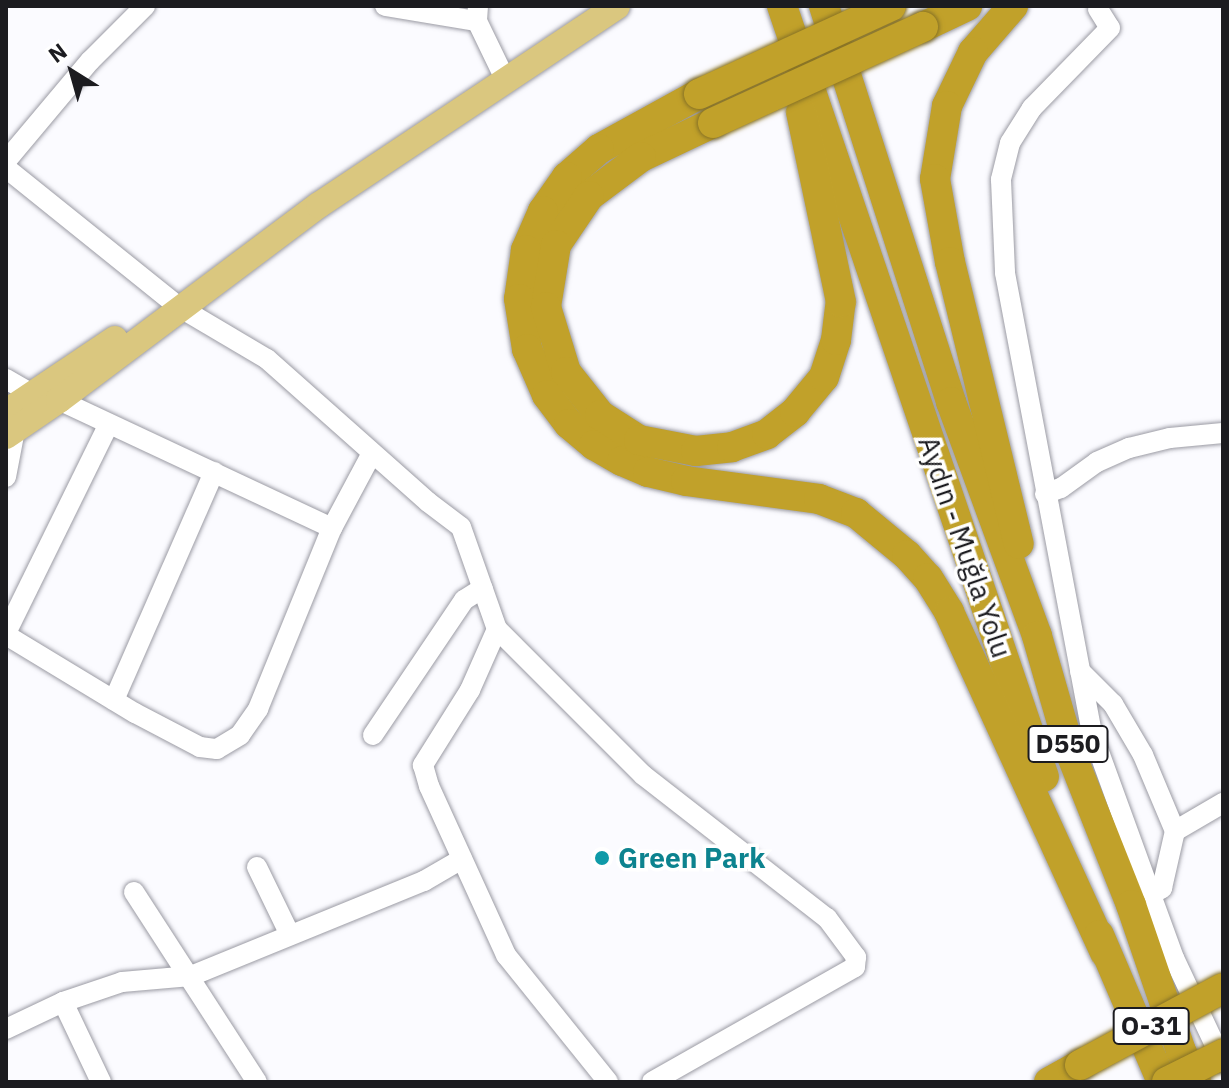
<!DOCTYPE html>
<meta charset="utf-8">
<style>
body{margin:0}
#map{position:relative;width:1229px;height:1088px;overflow:hidden;background:#fbfbff;font-family:"IBM Plex Sans",sans-serif}
div>[style]{position:absolute}
.roads{filter:drop-shadow(0 0 2px #9b9ba4) drop-shadow(0 0 2px #9b9ba4)}
.minor>*{height:20px;margin:-10px;padding:0 10px;transform-origin:10px;border-radius:10px;background:#fff}
.major>*{height:26px;margin:-13px;padding:0 13px;transform-origin:13px;border-radius:13px;background:#dac77f}
.highway>*{height:30px;margin:-15px;padding:0 15px;transform-origin:15px;border-radius:15px;background:#c1a12a}
.bridges{filter:drop-shadow(0 0 2px #877226) drop-shadow(0 0 2px #877226)}
.highway-bridge>*{height:30px;margin:-15px;padding:0 15px;transform-origin:15px;border-radius:15px;background:#c1a12a}
.dots>*{width:22px;height:22px;translate:-50% -50%;box-sizing:border-box;border:4px solid #fff;border-radius:50%}
span{translate:-50% -50%;white-space:nowrap;text-align:center;line-height:1.15;-webkit-text-stroke:7px #fff;paint-order:stroke}
.shield-label span{padding:2px 6px;background:#fff;border:2px solid;border-radius:6px;-webkit-text-stroke-width:0}
.shield-label{font-size:26px;color:#1c1c20;font-weight:700}
.street-label{font-size:28px;color:#1c1c20}
.culture-label{font-size:28px;color:#0d838f;font-weight:700}
.left{translate:0 -50%;text-align:left}
.frame{position:absolute;inset:0;border:8px solid #1c1c20;pointer-events:none}
.north{position:absolute;left:32px;top:32px;width:80px;height:80px;-webkit-text-stroke:6px #fff;paint-order:stroke;rotate:323deg;font-size:22px;font-weight:700;line-height:32px;text-align:center;color:#1c1c20}
.north::after{content:'';display:block;margin:auto;width:28px;height:36px;background:#1c1c20;clip-path:polygon(50% 0,100% 100%,50% 72%,0 100%)}
</style>
<div id="map">
<div class="roads">
<div class="minor">
<i style="left:385px;top:6px;width:93px;rotate:9.3deg"></i>
<i style="left:478px;top:6px;width:15px;rotate:94deg"></i>
<i style="left:477px;top:21px;width:67px;rotate:64.2deg"></i>
<i style="left:1098px;top:9px;width:22px;rotate:58deg"></i>
<i style="left:1110px;top:28px;width:112px;rotate:134.3deg"></i>
<i style="left:1032px;top:108px;width:41px;rotate:122.2deg"></i>
<i style="left:1010px;top:143px;width:38px;rotate:104deg"></i>
<i style="left:1001px;top:180px;width:93px;rotate:87.5deg"></i>
<i style="left:1005px;top:273px;width:465px;rotate:79.3deg"></i>
<i style="left:1091px;top:730px;width:243px;rotate:70deg"></i>
<i style="left:1174px;top:958px;width:115px;rotate:64.8deg"></i>
<i style="left:6px;top:161px;width:131px;rotate:-50deg"></i>
<i style="left:90px;top:61px;width:78px;rotate:-45deg"></i>
<i style="left:6px;top:168px;width:222px;rotate:38.8deg"></i>
<i style="left:179px;top:307px;width:102px;rotate:30.6deg"></i>
<i style="left:267px;top:359px;width:215px;rotate:41.6deg"></i>
<i style="left:428px;top:502px;width:41px;rotate:37.1deg"></i>
<i style="left:461px;top:527px;width:108px;rotate:70.6deg"></i>
<i style="left:497px;top:629px;width:67px;rotate:113.9deg"></i>
<i style="left:470px;top:690px;width:89px;rotate:122.1deg"></i>
<i style="left:423px;top:765px;width:22px;rotate:74deg"></i>
<i style="left:429px;top:786px;width:186px;rotate:65.5deg"></i>
<i style="left:506px;top:955px;width:163px;rotate:51.2deg"></i>
<i style="left:6px;top:379px;width:30px;rotate:30deg"></i>
<i style="left:6px;top:477px;width:48px;rotate:-79.2deg"></i>
<i style="left:1045px;top:494px;width:17px;rotate:-21deg"></i>
<i style="left:1061px;top:488px;width:44px;rotate:-35.8deg"></i>
<i style="left:1097px;top:462px;width:35px;rotate:-24deg"></i>
<i style="left:1129px;top:448px;width:42px;rotate:-13.7deg"></i>
<i style="left:1170px;top:438px;width:53px;rotate:-5.4deg"></i>
<i style="left:332px;top:528px;width:85px;rotate:-61.9deg"></i>
<i style="left:497px;top:629px;width:206px;rotate:45deg"></i>
<i style="left:643px;top:775px;width:233px;rotate:37.9deg"></i>
<i style="left:827px;top:918px;width:49px;rotate:53.4deg"></i>
<i style="left:856px;top:957px;width:10px;rotate:96deg"></i>
<i style="left:855px;top:967px;width:233px;rotate:150.5deg"></i>
<i style="left:6px;top:633px;width:233px;rotate:-63.8deg"></i>
<i style="left:6px;top:635px;width:151px;rotate:31.2deg"></i>
<i style="left:135px;top:713px;width:73px;rotate:27.6deg"></i>
<i style="left:200px;top:747px;width:17px;rotate:7deg"></i>
<i style="left:217px;top:749px;width:27px;rotate:-31deg"></i>
<i style="left:240px;top:735px;width:32px;rotate:-55deg"></i>
<i style="left:258px;top:709px;width:196px;rotate:-67.8deg"></i>
<i style="left:332px;top:528px;width:302px;rotate:-154.9deg"></i>
<i style="left:1080px;top:671px;width:47px;rotate:45deg"></i>
<i style="left:1113px;top:704px;width:59px;rotate:59.5deg"></i>
<i style="left:1143px;top:755px;width:82px;rotate:67.2deg"></i>
<i style="left:114px;top:700px;width:249px;rotate:-66.3deg"></i>
<i style="left:373px;top:735px;width:163px;rotate:-56deg"></i>
<i style="left:464px;top:600px;width:22px;rotate:-32deg"></i>
<i style="left:257px;top:867px;width:73px;rotate:64.1deg"></i>
<i style="left:134px;top:892px;width:226px;rotate:57.1deg"></i>
<i style="left:1138px;top:902px;width:28px;rotate:-30deg"></i>
<i style="left:1162px;top:888px;width:58px;rotate:-77.2deg"></i>
<i style="left:1175px;top:831px;width:56px;rotate:-30.3deg"></i>
<i style="left:63px;top:1002px;width:89px;rotate:64.6deg"></i>
<i style="left:6px;top:1029px;width:63px;rotate:-25.3deg"></i>
<i style="left:63px;top:1002px;width:62px;rotate:-18.7deg"></i>
<i style="left:122px;top:982px;width:69px;rotate:-5deg"></i>
<i style="left:191px;top:976px;width:252px;rotate:-22.2deg"></i>
<i style="left:424px;top:881px;width:44px;rotate:-30.1deg"></i>
</div>
<div class="major">
<i style="left:6px;top:412px;width:131px;rotate:-33.8deg"></i>
<i style="left:6px;top:436px;width:64px;rotate:-34.2deg"></i>
<i style="left:59px;top:400px;width:325px;rotate:-36.9deg"></i>
<i style="left:319px;top:205px;width:358px;rotate:-33.7deg"></i>
</div>
<div class="highway">
<i style="left:782px;top:6px;width:814px;rotate:71.23deg"></i>
<i style="left:824px;top:6px;width:416px;rotate:72.2deg"></i>
<i style="left:951px;top:402px;width:249px;rotate:69.8deg"></i>
<i style="left:1037px;top:636px;width:123px;rotate:73.9deg"></i>
<i style="left:1071px;top:754px;width:162px;rotate:68.3deg"></i>
<i style="left:1131px;top:905px;width:154px;rotate:71.1deg"></i>
<i style="left:1181px;top:1051px;width:34px;rotate:64deg"></i>
<i style="left:1013px;top:6px;width:61px;rotate:131deg"></i>
<i style="left:973px;top:52px;width:60px;rotate:115.7deg"></i>
<i style="left:947px;top:106px;width:74px;rotate:99.3deg"></i>
<i style="left:935px;top:179px;width:84px;rotate:79.8deg"></i>
<i style="left:950px;top:262px;width:290px;rotate:76.3deg"></i>
<i style="left:923px;top:27px;width:49px;rotate:-25.5deg"></i>
<i style="left:699px;top:94px;width:114px;rotate:151.2deg"></i>
<i style="left:599px;top:149px;width:43px;rotate:138.8deg"></i>
<i style="left:567px;top:177px;width:42px;rotate:125.2deg"></i>
<i style="left:543px;top:211px;width:43px;rotate:113.6deg"></i>
<i style="left:526px;top:250px;width:49px;rotate:98.1deg"></i>
<i style="left:519px;top:299px;width:51px;rotate:80.9deg"></i>
<i style="left:527px;top:349px;width:50px;rotate:66.5deg"></i>
<i style="left:547px;top:395px;width:36px;rotate:53deg"></i>
<i style="left:569px;top:424px;width:33px;rotate:40deg"></i>
<i style="left:594px;top:445px;width:32px;rotate:30deg"></i>
<i style="left:622px;top:461px;width:28px;rotate:23deg"></i>
<i style="left:648px;top:472px;width:39px;rotate:13deg"></i>
<i style="left:686px;top:481px;width:134px;rotate:7.7deg"></i>
<i style="left:819px;top:499px;width:40px;rotate:21deg"></i>
<i style="left:856px;top:513px;width:66px;rotate:39.5deg"></i>
<i style="left:907px;top:555px;width:31px;rotate:48deg"></i>
<i style="left:928px;top:578px;width:40px;rotate:58deg"></i>
<i style="left:949px;top:612px;width:375px;rotate:65.4deg"></i>
<i style="left:713px;top:123px;width:80px;rotate:154.7deg"></i>
<i style="left:641px;top:157px;width:65px;rotate:143.1deg"></i>
<i style="left:589px;top:196px;width:59px;rotate:124deg"></i>
<i style="left:556px;top:245px;width:63px;rotate:99.2deg"></i>
<i style="left:546px;top:307px;width:68px;rotate:72.9deg"></i>
<i style="left:566px;top:372px;width:55px;rotate:51.7deg"></i>
<i style="left:600px;top:415px;width:46px;rotate:32.7deg"></i>
<i style="left:639px;top:440px;width:58px;rotate:10.9deg"></i>
<i style="left:696px;top:451px;width:36px;rotate:-6deg"></i>
<i style="left:732px;top:447px;width:37px;rotate:-20deg"></i>
<i style="left:767px;top:434px;width:36px;rotate:-38deg"></i>
<i style="left:795px;top:412px;width:45px;rotate:-50.4deg"></i>
<i style="left:824px;top:377px;width:39px;rotate:-72deg"></i>
<i style="left:836px;top:340px;width:38px;rotate:-83deg"></i>
<i style="left:841px;top:302px;width:194px;rotate:-101.9deg"></i>
<i style="left:1099px;top:935px;width:160px;rotate:66.8deg"></i>
<i style="left:1049px;top:1082px;width:35px;rotate:-29deg"></i>
</div>
</div>
<div class="bridges">
<div class="highway-bridge">
<i style="left:699px;top:94px;width:211px;rotate:-24.6deg"></i>
<i style="left:713px;top:123px;width:231px;rotate:-24.6deg"></i>
<i style="left:1080px;top:1065px;width:162px;rotate:-28.3deg"></i>
<i style="left:1167px;top:1082px;width:63px;rotate:-26.6deg"></i>
</div>
</div>
<div class="dots">
<i style="left:602px;top:858px;background:#0f9aa8"></i>
</div>
<div class="shield-label">
<span style="left:1068px;top:744px">D550</span>
<span style="left:1151px;top:1026px">O-31</span>
</div>
<div class="street-label">
<span style="left:965px;top:547px;rotate:71deg">Aydın - Muğla Yolu</span>
</div>
<div class="culture-label">
<span class="left" style="left:618px;top:858px">Green Park</span>
</div>
<div class="frame"></div>
<div class="north">N</div>
</div>
